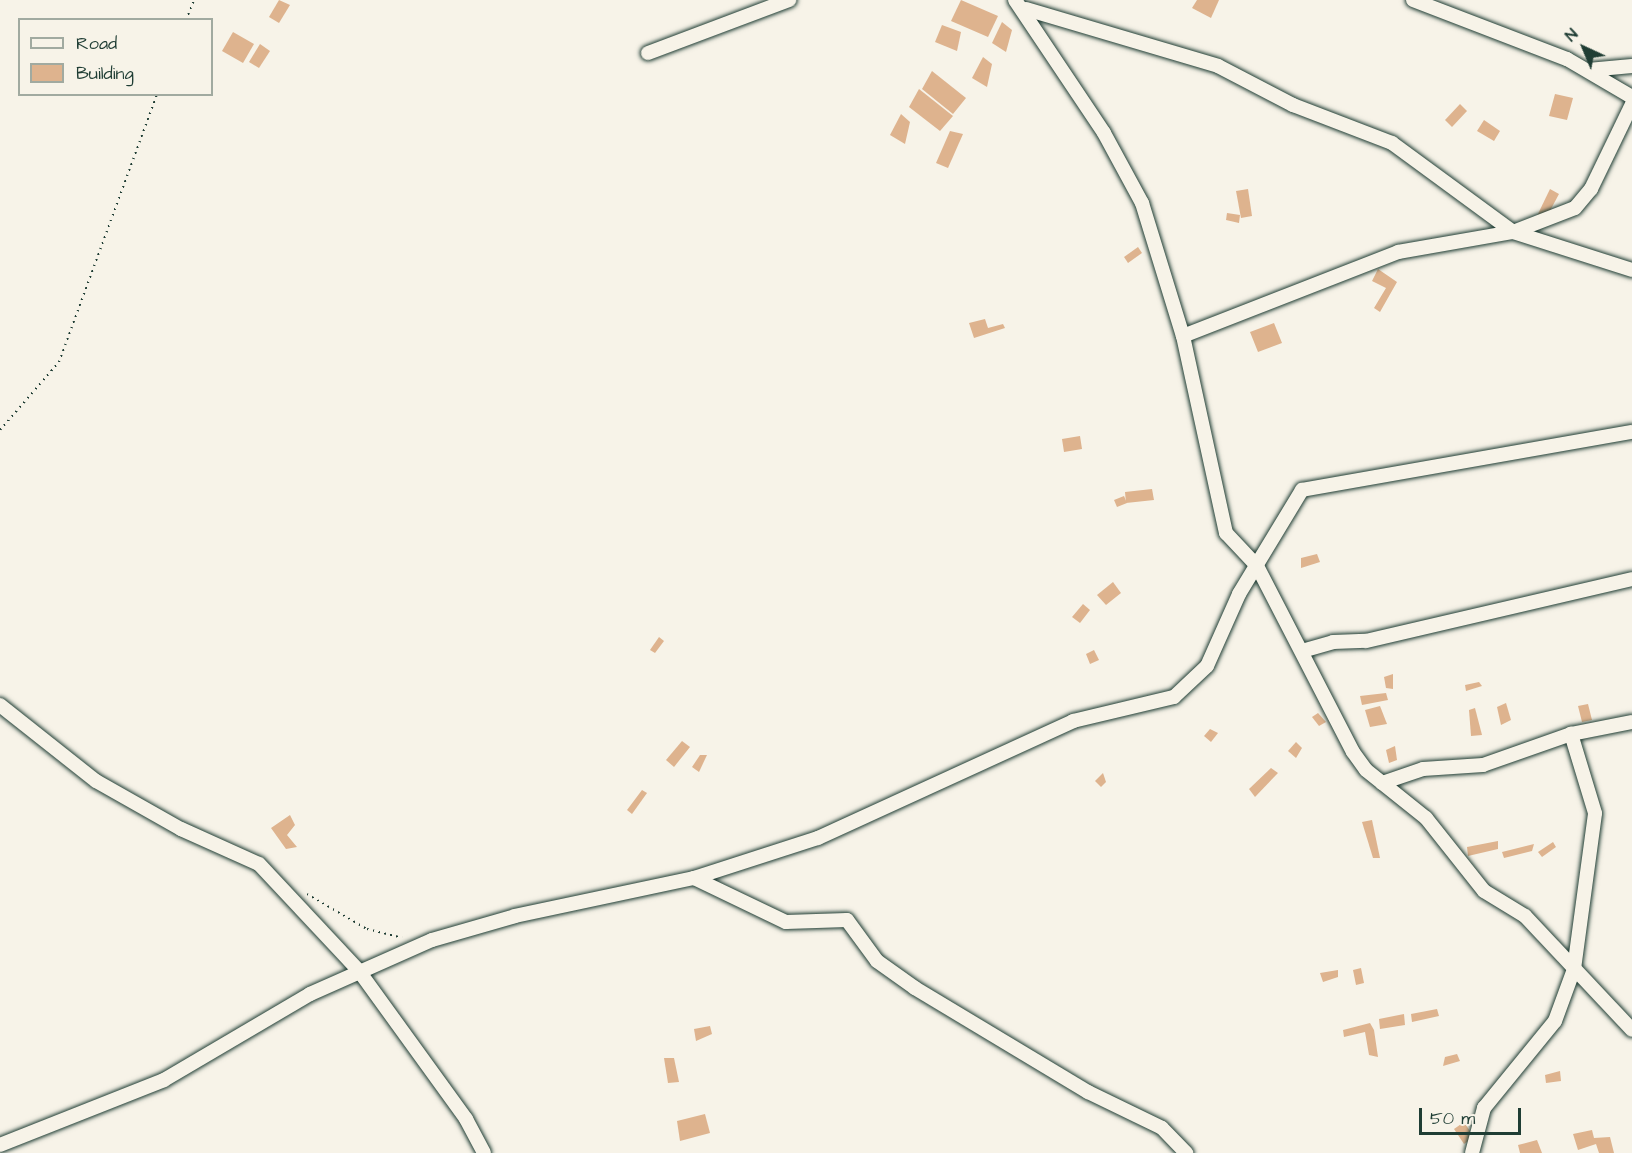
<!DOCTYPE html>
<style>
body{margin:0}
#map{position:relative;width:1632px;height:1153px;overflow:hidden;background:#f7f3e8;font-family:"Architects Daughter",sans-serif}
div>[style]{position:absolute}
.building>*{inset:0;background:#deb38e}
.path>*{height:2px;margin-top:-1px;transform-origin:0;background:repeating-linear-gradient(90deg,#1f3d34 0 1.5px,transparent 0 6px)}
.roads{filter:drop-shadow(0 0 2px #1f3d34) drop-shadow(0 0 2px #1f3d34)}
.minor>*{height:14px;margin:-7px;padding:0 7px;transform-origin:7px;border-radius:7px;background:#f7f3e8}
span{translate:-50% -50%;white-space:nowrap;text-align:center;line-height:1.15;-webkit-text-stroke:5px #f7f3e8;paint-order:stroke}
.legend{position:absolute;left:18px;top:18px;width:195px;height:78px;box-sizing:border-box;background:#f7f3e8;border:2px solid #a1aaa0;margin:0;padding:8px 10px;list-style:none;font-size:18px;color:#1f3d34}
.legend li{display:flex;align-items:center;gap:12px;height:30px}
.legend b{width:30px;border:2px solid #a1aaa0}
.north{position:absolute;left:1554px;top:18px;width:60px;height:60px;-webkit-text-stroke:4px #f7f3e8;paint-order:stroke;rotate:316deg;font-size:16px;font-weight:700;line-height:24px;text-align:center;color:#1f3d34}
.north::after{content:'';display:block;margin:auto;width:21px;height:27px;background:#1f3d34;clip-path:polygon(50% 0,100% 100%,50% 72%,0 100%)}
.scale{position:absolute;left:1419px;top:1108px;width:102px;height:27px;box-sizing:border-box;border:3px solid #1f3d34;border-top:0;padding-left:8px;font-size:18px;line-height:21px;white-space:nowrap;color:#1f3d34;-webkit-text-stroke:4px #f7f3e8;paint-order:stroke}
</style>
<div id="map">
<div class="building">
<i style="clip-path:polygon(279px 0,290px 5px,279px 23px,269px 17px)"></i>
<i style="clip-path:polygon(961px 0,998px 16px,988px 37px,951px 21px)"></i>
<i style="clip-path:polygon(1197px 0,1219px 0,1211px 18px,1192px 8px)"></i>
<i style="clip-path:polygon(1002px 22px,1012px 30px,1006px 52px,992px 43px)"></i>
<i style="clip-path:polygon(942px 25px,961px 32px,957px 51px,935px 42px)"></i>
<i style="clip-path:polygon(233px 32px,254px 44px,243px 63px,222px 51px)"></i>
<i style="clip-path:polygon(260px 44px,270px 51px,259px 68px,249px 62px)"></i>
<i style="clip-path:polygon(983px 57px,992px 64px,987px 87px,972px 78px)"></i>
<i style="clip-path:polygon(932px 71px,966px 98px,953px 114px,922px 89px)"></i>
<i style="clip-path:polygon(919px 89px,953px 116px,940px 131px,909px 107px)"></i>
<i style="clip-path:polygon(1555px 94px,1573px 98px,1567px 120px,1549px 116px)"></i>
<i style="clip-path:polygon(1460px 104px,1467px 111px,1452px 127px,1445px 120px)"></i>
<i style="clip-path:polygon(901px 114px,910px 122px,905px 144px,890px 135px)"></i>
<i style="clip-path:polygon(1484px 120px,1500px 131px,1494px 141px,1477px 131px)"></i>
<i style="clip-path:polygon(950px 131px,963px 134px,948px 168px,936px 163px)"></i>
<i style="clip-path:polygon(1248px 189px,1252px 216px,1241px 218px,1236px 191px)"></i>
<i style="clip-path:polygon(1550px 189px,1559px 194px,1544px 222px,1536px 218px)"></i>
<i style="clip-path:polygon(1227px 213px,1240px 215px,1239px 223px,1226px 220px)"></i>
<i style="clip-path:polygon(1138px 247px,1142px 253px,1128px 263px,1124px 257px)"></i>
<i style="clip-path:polygon(1378px 269px,1397px 282px,1380px 312px,1374px 308px,1386px 288px,1372px 281px)"></i>
<i style="clip-path:polygon(985px 319px,988px 328px,1003px 324px,1005px 328px,974px 338px,969px 323px)"></i>
<i style="clip-path:polygon(1274px 323px,1282px 343px,1258px 352px,1250px 332px)"></i>
<i style="clip-path:polygon(1080px 436px,1082px 449px,1064px 452px,1062px 439px)"></i>
<i style="clip-path:polygon(1152px 489px,1154px 500px,1126px 503px,1125px 492px)"></i>
<i style="clip-path:polygon(1124px 496px,1127px 503px,1117px 507px,1114px 500px)"></i>
<i style="clip-path:polygon(1317px 554px,1320px 562px,1301px 568px,1301px 558px)"></i>
<i style="clip-path:polygon(1113px 582px,1121px 593px,1106px 605px,1097px 595px)"></i>
<i style="clip-path:polygon(1083px 604px,1090px 610px,1080px 623px,1072px 617px)"></i>
<i style="clip-path:polygon(659px 637px,664px 641px,655px 653px,650px 650px)"></i>
<i style="clip-path:polygon(1094px 650px,1099px 660px,1090px 664px,1086px 654px)"></i>
<i style="clip-path:polygon(1393px 674px,1393px 689px,1386px 688px,1384px 677px)"></i>
<i style="clip-path:polygon(1479px 682px,1482px 686px,1466px 691px,1465px 685px)"></i>
<i style="clip-path:polygon(1386px 693px,1388px 700px,1362px 705px,1360px 696px)"></i>
<i style="clip-path:polygon(1506px 703px,1511px 720px,1501px 725px,1497px 707px)"></i>
<i style="clip-path:polygon(1588px 704px,1592px 720px,1582px 722px,1578px 706px)"></i>
<i style="clip-path:polygon(1380px 706px,1387px 724px,1370px 727px,1365px 710px)"></i>
<i style="clip-path:polygon(1475px 708px,1482px 735px,1471px 736px,1469px 710px)"></i>
<i style="clip-path:polygon(1318px 713px,1326px 722px,1319px 726px,1312px 717px)"></i>
<i style="clip-path:polygon(1210px 729px,1218px 733px,1211px 742px,1204px 736px)"></i>
<i style="clip-path:polygon(682px 741px,690px 747px,674px 767px,666px 760px)"></i>
<i style="clip-path:polygon(1296px 742px,1302px 748px,1296px 758px,1288px 751px)"></i>
<i style="clip-path:polygon(1395px 746px,1397px 760px,1389px 763px,1386px 750px)"></i>
<i style="clip-path:polygon(700px 755px,707px 755px,699px 772px,692px 767px)"></i>
<i style="clip-path:polygon(1271px 768px,1278px 773px,1255px 797px,1249px 789px)"></i>
<i style="clip-path:polygon(1103px 773px,1106px 782px,1101px 787px,1095px 781px)"></i>
<i style="clip-path:polygon(642px 790px,647px 793px,632px 814px,627px 810px)"></i>
<i style="clip-path:polygon(290px 815px,295px 825px,287px 835px,297px 847px,286px 849px,271px 828px)"></i>
<i style="clip-path:polygon(1372px 820px,1380px 858px,1373px 858px,1362px 822px)"></i>
<i style="clip-path:polygon(1498px 841px,1498px 849px,1468px 856px,1467px 847px)"></i>
<i style="clip-path:polygon(1553px 842px,1556px 847px,1542px 857px,1538px 852px)"></i>
<i style="clip-path:polygon(1534px 844px,1532px 851px,1504px 858px,1502px 852px)"></i>
<i style="clip-path:polygon(1361px 968px,1364px 983px,1356px 985px,1353px 970px)"></i>
<i style="clip-path:polygon(1338px 970px,1338px 977px,1323px 982px,1320px 973px)"></i>
<i style="clip-path:polygon(1437px 1009px,1439px 1016px,1412px 1022px,1411px 1014px)"></i>
<i style="clip-path:polygon(1404px 1014px,1405px 1025px,1380px 1029px,1379px 1019px)"></i>
<i style="clip-path:polygon(1370px 1023px,1374px 1030px,1378px 1057px,1369px 1055px,1365px 1032px,1344px 1037px,1343px 1030px)"></i>
<i style="clip-path:polygon(710px 1026px,712px 1034px,696px 1041px,694px 1029px)"></i>
<i style="clip-path:polygon(1457px 1054px,1460px 1061px,1443px 1066px,1445px 1057px)"></i>
<i style="clip-path:polygon(664px 1058px,674px 1058px,679px 1082px,668px 1083px)"></i>
<i style="clip-path:polygon(1560px 1071px,1561px 1081px,1546px 1083px,1545px 1075px)"></i>
<i style="clip-path:polygon(705px 1114px,710px 1133px,680px 1141px,677px 1121px)"></i>
<i style="clip-path:polygon(1464px 1122px,1474px 1137px,1464px 1144px,1454px 1129px)"></i>
<i style="clip-path:polygon(1592px 1130px,1594px 1138px,1610px 1137px,1614px 1153px,1599px 1153px,1596px 1144px,1578px 1150px,1573px 1134px)"></i>
<i style="clip-path:polygon(1537px 1140px,1542px 1153px,1520px 1153px,1518px 1145px)"></i>
</div>
<div class="path">
<i style="left:186px;top:20px;width:22px;rotate:-68deg"></i>
<i style="left:0;top:430px;width:90px;rotate:-49.1deg"></i>
<i style="left:59px;top:362px;width:285px;rotate:-69.9deg"></i>
<i style="left:307px;top:894px;width:69px;rotate:30.3deg"></i>
<i style="left:367px;top:929px;width:36px;rotate:14deg"></i>
</div>
<div class="roads">
<div class="minor">
<i style="left:1015px;top:0;width:160px;rotate:56.2deg"></i>
<i style="left:1104px;top:133px;width:80px;rotate:61.5deg"></i>
<i style="left:1142px;top:203px;width:139px;rotate:72.9deg"></i>
<i style="left:1183px;top:336px;width:202px;rotate:77.7deg"></i>
<i style="left:1226px;top:533px;width:45px;rotate:46.8deg"></i>
<i style="left:1257px;top:566px;width:209px;rotate:62.7deg"></i>
<i style="left:1353px;top:752px;width:22px;rotate:54deg"></i>
<i style="left:1366px;top:770px;width:77px;rotate:38.7deg"></i>
<i style="left:1426px;top:818px;width:93px;rotate:51.5deg"></i>
<i style="left:1484px;top:891px;width:48px;rotate:31.4deg"></i>
<i style="left:1525px;top:916px;width:156px;rotate:46.8deg"></i>
<i style="left:1413px;top:0;width:165px;rotate:21deg"></i>
<i style="left:1567px;top:59px;width:75px;rotate:30.3deg"></i>
<i style="left:1026px;top:9px;width:200px;rotate:16.5deg"></i>
<i style="left:1218px;top:66px;width:85px;rotate:27.5deg"></i>
<i style="left:1293px;top:105px;width:106px;rotate:21deg"></i>
<i style="left:1392px;top:143px;width:150px;rotate:36.3deg"></i>
<i style="left:1513px;top:232px;width:125px;rotate:17.7deg"></i>
<i style="left:648px;top:53px;width:151px;rotate:-20.6deg"></i>
<i style="left:1588px;top:70px;width:44px;rotate:-5.2deg"></i>
<i style="left:1183px;top:336px;width:231px;rotate:-21.3deg"></i>
<i style="left:1398px;top:252px;width:117px;rotate:-9.9deg"></i>
<i style="left:1513px;top:232px;width:66px;rotate:-21.2deg"></i>
<i style="left:1575px;top:208px;width:25px;rotate:-50deg"></i>
<i style="left:1591px;top:189px;width:94px;rotate:-64.2deg"></i>
<i style="left:1302px;top:651px;width:32px;rotate:-16deg"></i>
<i style="left:1333px;top:642px;width:33px;rotate:-2deg"></i>
<i style="left:1366px;top:641px;width:273px;rotate:-13.1deg"></i>
<i style="left:0;top:705px;width:122px;rotate:38.4deg"></i>
<i style="left:96px;top:781px;width:98px;rotate:29.5deg"></i>
<i style="left:181px;top:829px;width:85px;rotate:24.2deg"></i>
<i style="left:259px;top:864px;width:146px;rotate:46.9deg"></i>
<i style="left:359px;top:971px;width:183px;rotate:54.1deg"></i>
<i style="left:466px;top:1119px;width:38px;rotate:62deg"></i>
<i style="left:1382px;top:783px;width:43px;rotate:-18.9deg"></i>
<i style="left:1423px;top:769px;width:60px;rotate:-3.8deg"></i>
<i style="left:1483px;top:765px;width:93px;rotate:-19.4deg"></i>
<i style="left:1571px;top:734px;width:62px;rotate:-11.1deg"></i>
<i style="left:694px;top:878px;width:102px;rotate:25.6deg"></i>
<i style="left:786px;top:922px;width:61px;rotate:-1.9deg"></i>
<i style="left:847px;top:920px;width:51px;rotate:53.8deg"></i>
<i style="left:877px;top:961px;width:47px;rotate:35.4deg"></i>
<i style="left:915px;top:988px;width:202px;rotate:31deg"></i>
<i style="left:1088px;top:1092px;width:82px;rotate:25.9deg"></i>
<i style="left:1162px;top:1128px;width:35px;rotate:46deg"></i>
<i style="left:0;top:1145px;width:176px;rotate:-21.6deg"></i>
<i style="left:164px;top:1080px;width:169px;rotate:-30.5deg"></i>
<i style="left:310px;top:994px;width:133px;rotate:-23.9deg"></i>
<i style="left:432px;top:940px;width:86px;rotate:-16.1deg"></i>
<i style="left:515px;top:916px;width:183px;rotate:-12deg"></i>
<i style="left:694px;top:878px;width:130px;rotate:-17.9deg"></i>
<i style="left:818px;top:838px;width:281px;rotate:-24.6deg"></i>
<i style="left:1073px;top:721px;width:104px;rotate:-13.4deg"></i>
<i style="left:1174px;top:697px;width:45px;rotate:-43.2deg"></i>
<i style="left:1207px;top:666px;width:79px;rotate:-66deg"></i>
<i style="left:1239px;top:594px;width:122px;rotate:-58.8deg"></i>
<i style="left:1302px;top:490px;width:335px;rotate:-10deg"></i>
<i style="left:1472px;top:1153px;width:47px;rotate:-75.1deg"></i>
<i style="left:1484px;top:1108px;width:112px;rotate:-50.8deg"></i>
<i style="left:1555px;top:1021px;width:55px;rotate:-69.9deg"></i>
<i style="left:1574px;top:969px;width:157px;rotate:-82.3deg"></i>
<i style="left:1595px;top:813px;width:83px;rotate:-106.9deg"></i>
</div>
</div>
<ul class="legend">
<li><b style="height:8px;background:#f7f3e8"></b>Road</li>
<li><b style="height:16px;background:#deb38e"></b>Building</li>
</ul>
<div class="north">N</div>
<div class="scale">50 m</div>
</div>
